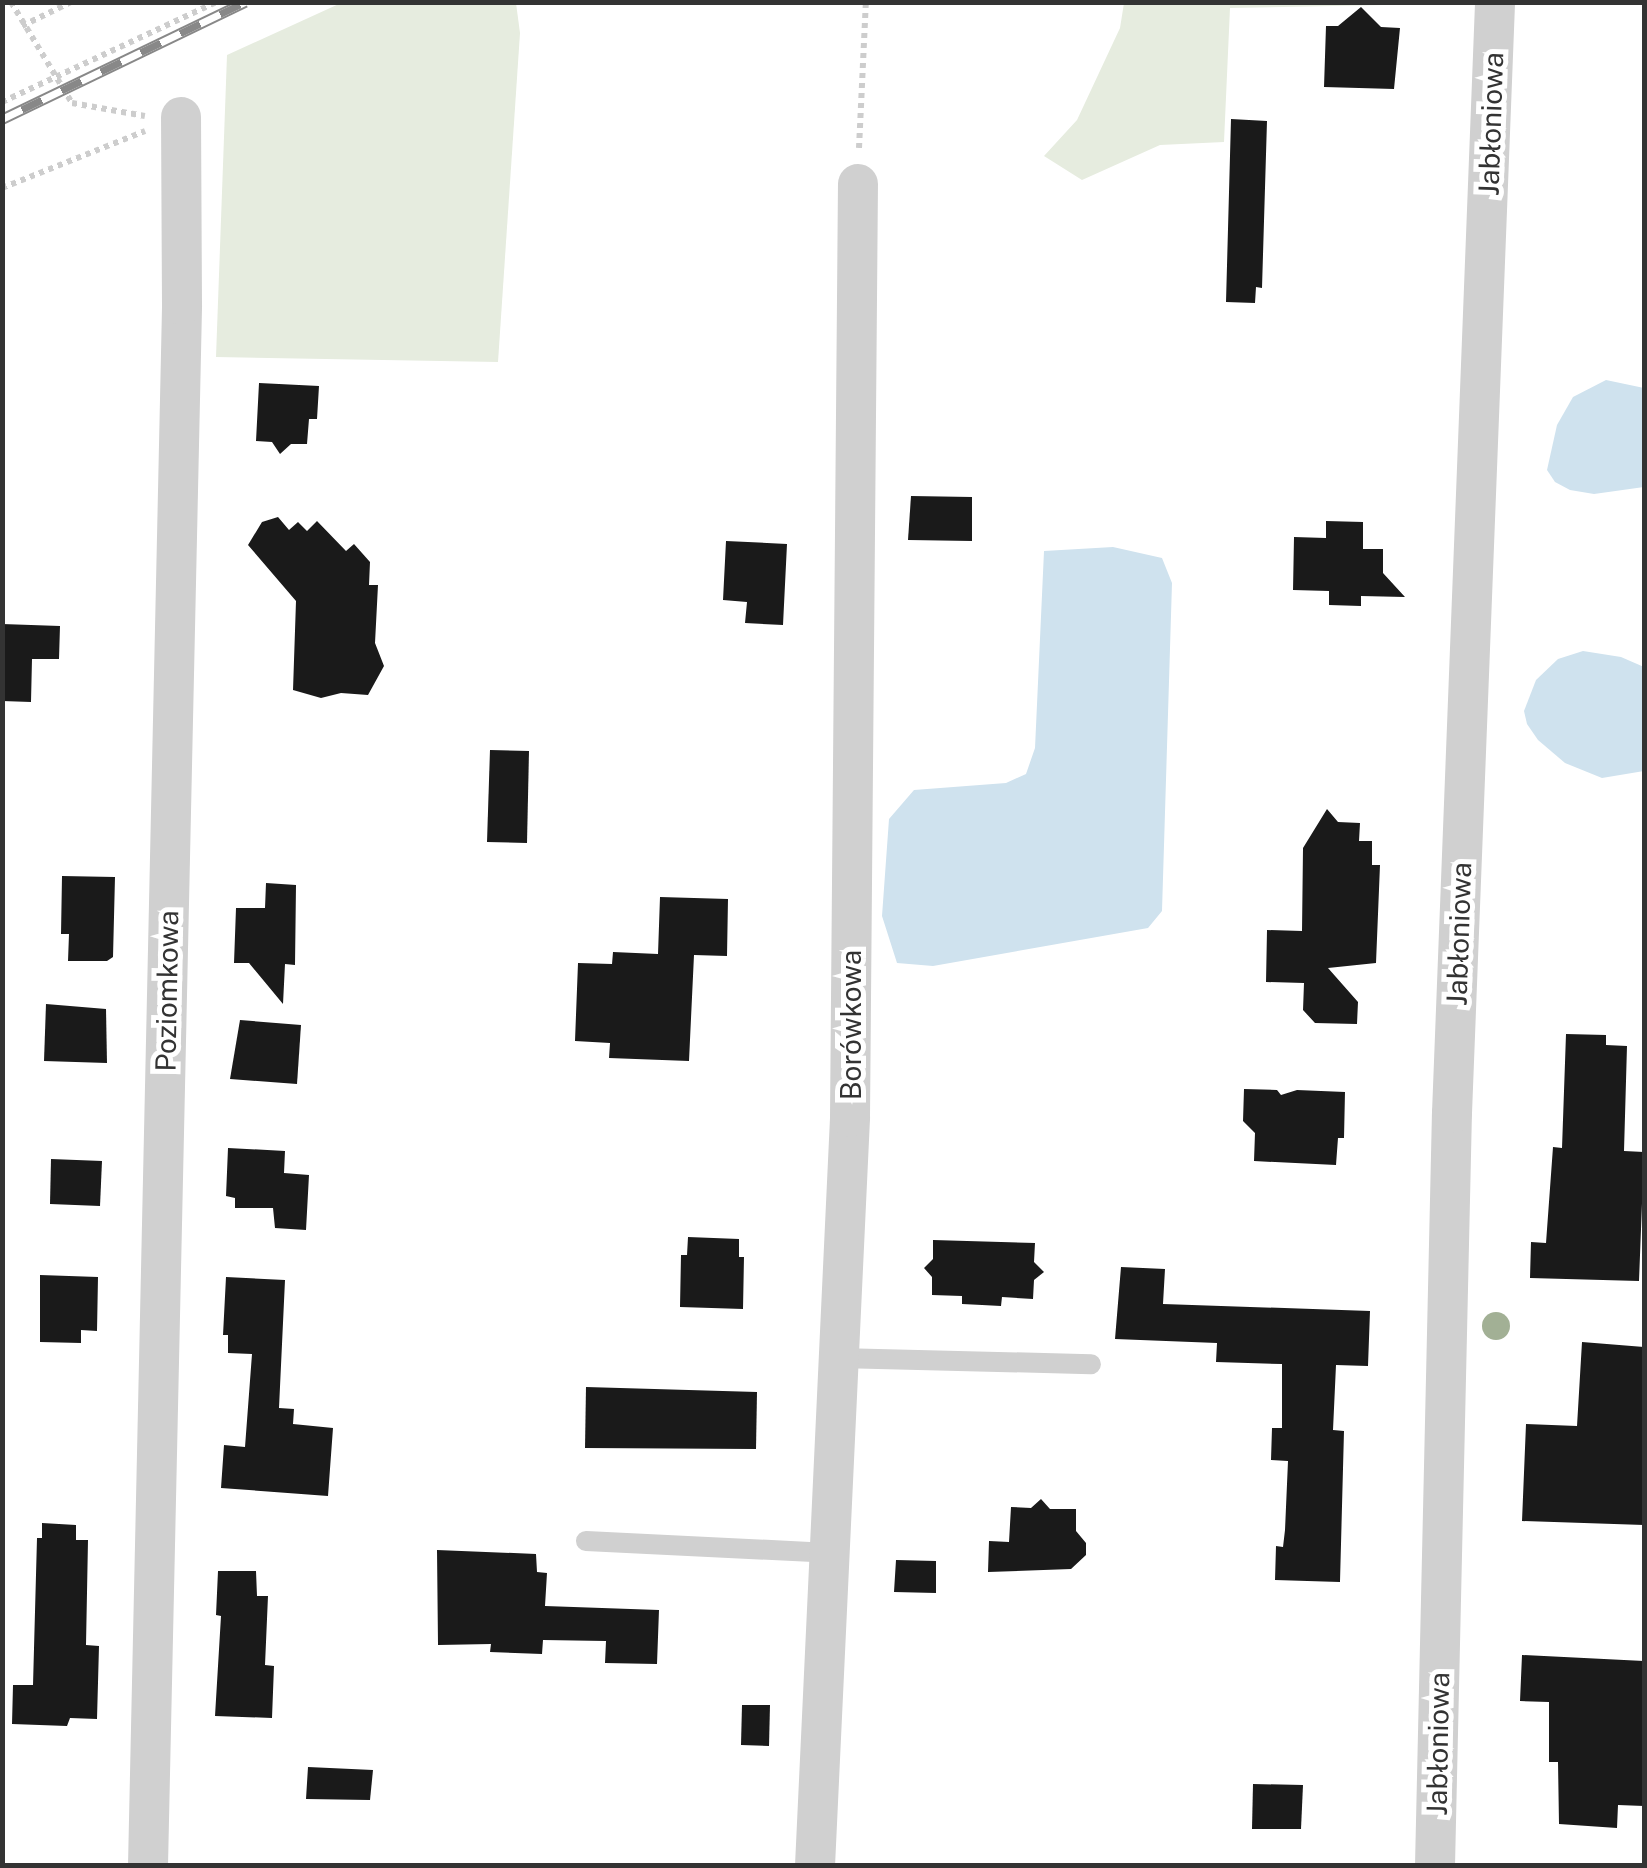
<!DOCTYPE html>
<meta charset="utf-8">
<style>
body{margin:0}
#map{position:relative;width:1647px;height:1868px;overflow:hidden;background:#fff;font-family:"Public Sans",sans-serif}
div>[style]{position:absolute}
.green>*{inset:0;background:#e6ecdf}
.water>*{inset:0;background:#cfe2ee}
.building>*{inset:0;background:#1a1a1a}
.path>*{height:6px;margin-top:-3px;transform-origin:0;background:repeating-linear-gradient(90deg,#cdcdcd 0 5px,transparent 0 10px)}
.lane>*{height:20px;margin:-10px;padding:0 10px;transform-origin:10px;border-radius:10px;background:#d0d0d0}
.street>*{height:40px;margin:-20px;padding:0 20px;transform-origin:20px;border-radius:20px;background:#d0d0d0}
.rail>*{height:11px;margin-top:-5.5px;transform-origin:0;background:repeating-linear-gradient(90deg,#fff 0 22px,#888 0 44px);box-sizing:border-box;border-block:2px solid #888}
.trees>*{width:28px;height:28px;margin:-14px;border-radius:50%;background:#a2b095}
span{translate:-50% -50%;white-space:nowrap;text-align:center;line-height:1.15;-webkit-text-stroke:10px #fff;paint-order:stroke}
.street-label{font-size:28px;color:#333}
.frame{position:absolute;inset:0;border:5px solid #333;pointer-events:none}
</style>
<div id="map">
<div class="green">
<i style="clip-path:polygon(341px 3px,516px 3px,520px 33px,498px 362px,216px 357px,227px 55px)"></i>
<i style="clip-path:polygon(1124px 3px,1486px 3px,1230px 8px,1224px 142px,1160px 145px,1082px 180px,1044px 156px,1077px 120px,1120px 28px)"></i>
</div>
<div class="water">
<i style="clip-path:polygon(1606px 380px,1644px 388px,1644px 487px,1594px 494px,1570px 490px,1555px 482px,1547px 470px,1557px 425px,1573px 397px)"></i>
<i style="clip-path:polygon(1113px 547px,1162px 558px,1172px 583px,1162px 911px,1148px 928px,933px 966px,897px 963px,882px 916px,889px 819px,914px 790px,1006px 783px,1026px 774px,1035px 748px,1044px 551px)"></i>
<i style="clip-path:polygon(1583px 651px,1621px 657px,1644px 667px,1644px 771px,1602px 778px,1565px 763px,1538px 740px,1527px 724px,1524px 711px,1536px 680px,1558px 659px)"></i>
</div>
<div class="building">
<i style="clip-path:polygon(1361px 7px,1381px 27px,1400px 28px,1394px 89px,1324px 87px,1326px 26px,1338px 26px)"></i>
<i style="clip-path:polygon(1231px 119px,1267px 121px,1262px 288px,1256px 287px,1255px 303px,1226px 302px)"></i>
<i style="clip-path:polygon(259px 383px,319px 386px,317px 419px,309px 419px,307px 444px,291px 444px,280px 454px,272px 442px,256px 441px)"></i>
<i style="clip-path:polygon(911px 496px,972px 497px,972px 541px,908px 540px)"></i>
<i style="clip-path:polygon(278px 517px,289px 530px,298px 522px,307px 531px,317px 521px,346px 551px,354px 544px,370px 562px,369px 585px,378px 585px,375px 643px,384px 666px,368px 695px,341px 693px,321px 698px,293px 690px,296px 601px,248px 545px,262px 522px)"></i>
<i style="clip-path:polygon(1326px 521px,1363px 522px,1363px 549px,1383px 549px,1383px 573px,1405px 597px,1361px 596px,1361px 606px,1329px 605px,1329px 591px,1293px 590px,1294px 537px,1326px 538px)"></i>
<i style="clip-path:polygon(726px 541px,787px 544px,783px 625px,745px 623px,747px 602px,723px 600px)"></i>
<i style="clip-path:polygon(2px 624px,60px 626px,59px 659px,32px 659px,31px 702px,2px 701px)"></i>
<i style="clip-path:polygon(490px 750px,529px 751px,527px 843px,487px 842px)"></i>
<i style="clip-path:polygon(1327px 809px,1338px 822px,1360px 823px,1359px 841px,1372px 841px,1372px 865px,1380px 865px,1376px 963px,1328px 968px,1358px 1002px,1357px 1024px,1315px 1023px,1303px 1010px,1304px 983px,1266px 982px,1267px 930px,1302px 931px,1303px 848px)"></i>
<i style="clip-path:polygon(62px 876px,115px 877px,113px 957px,107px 961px,68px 961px,69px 934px,61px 934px)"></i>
<i style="clip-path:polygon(266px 883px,296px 885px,295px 965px,285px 964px,283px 1004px,249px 963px,234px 963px,236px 908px,265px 908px)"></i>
<i style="clip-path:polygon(660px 897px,728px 899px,727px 956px,694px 955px,689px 1061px,609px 1058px,610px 1043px,575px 1041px,578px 963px,612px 964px,613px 952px,658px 954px)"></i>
<i style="clip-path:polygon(46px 1004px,106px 1009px,107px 1063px,44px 1061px)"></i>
<i style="clip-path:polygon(240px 1020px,301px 1025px,297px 1084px,230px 1079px)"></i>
<i style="clip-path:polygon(1566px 1034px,1606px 1035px,1606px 1045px,1627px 1046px,1624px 1151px,1644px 1152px,1639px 1281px,1530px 1278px,1531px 1242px,1546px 1243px,1553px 1147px,1562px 1148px)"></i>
<i style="clip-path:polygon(1244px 1089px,1277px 1090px,1281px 1095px,1297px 1090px,1345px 1092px,1344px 1138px,1338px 1138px,1336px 1165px,1254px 1161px,1255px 1133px,1243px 1121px)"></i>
<i style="clip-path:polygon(228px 1148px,285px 1151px,284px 1173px,309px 1175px,306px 1230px,275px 1228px,273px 1208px,235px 1208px,235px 1198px,226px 1196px)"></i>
<i style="clip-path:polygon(51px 1159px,102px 1161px,100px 1206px,50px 1204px)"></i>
<i style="clip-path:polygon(688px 1237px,739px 1239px,739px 1257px,744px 1257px,743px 1309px,680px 1307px,681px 1255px,687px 1255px)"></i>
<i style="clip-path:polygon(933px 1240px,1035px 1243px,1034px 1262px,1044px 1272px,1034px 1280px,1033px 1299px,1002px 1297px,1001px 1306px,982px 1305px,962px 1304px,962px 1296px,932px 1295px,932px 1277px,924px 1268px,933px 1259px)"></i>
<i style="clip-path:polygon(1121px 1267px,1165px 1269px,1163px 1304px,1370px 1311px,1368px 1366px,1336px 1365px,1333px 1430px,1344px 1431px,1340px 1582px,1275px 1580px,1276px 1546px,1283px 1547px,1285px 1530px,1288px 1461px,1271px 1460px,1272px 1428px,1282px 1428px,1282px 1364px,1216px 1362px,1217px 1343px,1115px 1339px)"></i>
<i style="clip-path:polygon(40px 1275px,98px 1277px,97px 1331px,81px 1330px,81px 1343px,40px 1342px)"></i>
<i style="clip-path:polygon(226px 1277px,285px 1280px,279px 1408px,294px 1409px,293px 1424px,333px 1428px,328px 1496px,221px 1488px,224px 1445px,245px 1447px,252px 1354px,228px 1353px,228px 1335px,223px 1335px)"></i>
<i style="clip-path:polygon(1582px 1342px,1644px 1347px,1644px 1525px,1522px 1521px,1526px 1424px,1577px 1426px)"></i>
<i style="clip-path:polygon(586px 1387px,757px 1392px,756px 1449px,585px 1448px)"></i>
<i style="clip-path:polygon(1041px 1499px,1050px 1509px,1076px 1509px,1076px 1531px,1086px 1543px,1086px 1555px,1071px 1569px,988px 1572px,989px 1541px,1009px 1542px,1011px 1507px,1031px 1508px)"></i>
<i style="clip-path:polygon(42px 1523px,76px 1525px,76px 1540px,88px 1540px,86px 1645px,99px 1646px,97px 1719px,70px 1718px,67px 1726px,12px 1724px,13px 1685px,33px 1685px,37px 1538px,42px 1538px)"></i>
<i style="clip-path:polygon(437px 1550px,536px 1554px,537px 1572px,547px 1573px,545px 1606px,659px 1610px,657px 1664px,605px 1663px,606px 1641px,543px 1640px,542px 1654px,490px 1652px,491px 1644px,438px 1645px)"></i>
<i style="clip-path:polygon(896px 1560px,936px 1561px,936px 1593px,894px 1592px)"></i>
<i style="clip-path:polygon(218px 1571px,256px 1571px,257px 1596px,268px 1596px,265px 1665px,274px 1666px,272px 1718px,215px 1716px,221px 1616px,216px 1615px)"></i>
<i style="clip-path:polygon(1522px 1655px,1644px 1661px,1644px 1806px,1618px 1805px,1617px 1828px,1559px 1824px,1558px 1762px,1549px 1762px,1549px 1702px,1520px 1701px)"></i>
<i style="clip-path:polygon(742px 1705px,770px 1705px,769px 1746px,741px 1745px)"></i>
<i style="clip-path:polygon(308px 1767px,373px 1770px,370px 1800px,306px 1799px)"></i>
<i style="clip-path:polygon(1253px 1784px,1303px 1785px,1301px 1829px,1252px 1829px)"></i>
</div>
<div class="path">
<i style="left:11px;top:2px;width:118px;rotate:58.9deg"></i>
<i style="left:72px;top:103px;width:74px;rotate:10.1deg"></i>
<i style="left:22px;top:26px;width:55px;rotate:-26.1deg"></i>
<i style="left:2px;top:102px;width:236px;rotate:-25deg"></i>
<i style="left:859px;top:148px;width:146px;rotate:-87.3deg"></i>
<i style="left:2px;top:188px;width:154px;rotate:-21.7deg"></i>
</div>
<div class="lane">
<i style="left:838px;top:1358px;width:253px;rotate:1.4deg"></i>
<i style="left:586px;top:1541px;width:243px;rotate:2.8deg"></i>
</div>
<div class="street">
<i style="left:148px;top:1866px;width:1561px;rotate:-88.75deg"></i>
<i style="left:182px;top:305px;width:188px;rotate:-90.3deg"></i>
<i style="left:815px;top:1866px;width:750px;rotate:-87.32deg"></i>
<i style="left:850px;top:1117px;width:933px;rotate:-89.51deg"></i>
<i style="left:1435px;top:1866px;width:753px;rotate:-88.71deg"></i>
<i style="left:1452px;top:1113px;width:1112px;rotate:-87.78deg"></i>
</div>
<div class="rail">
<i style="left:2px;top:119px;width:270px;rotate:-25.7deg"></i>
</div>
<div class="trees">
<i style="left:1496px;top:1326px"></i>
</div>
<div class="street-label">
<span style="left:1491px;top:124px;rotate:-88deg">Jabłoniowa</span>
<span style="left:1459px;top:934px;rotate:-88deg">Jabłoniowa</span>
<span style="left:167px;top:991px;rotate:-89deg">Poziomkowa</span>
<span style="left:851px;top:1025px;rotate:-90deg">Borówkowa</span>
<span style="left:1438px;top:1744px;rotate:-89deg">Jabłoniowa</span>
</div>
<div class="frame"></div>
</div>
